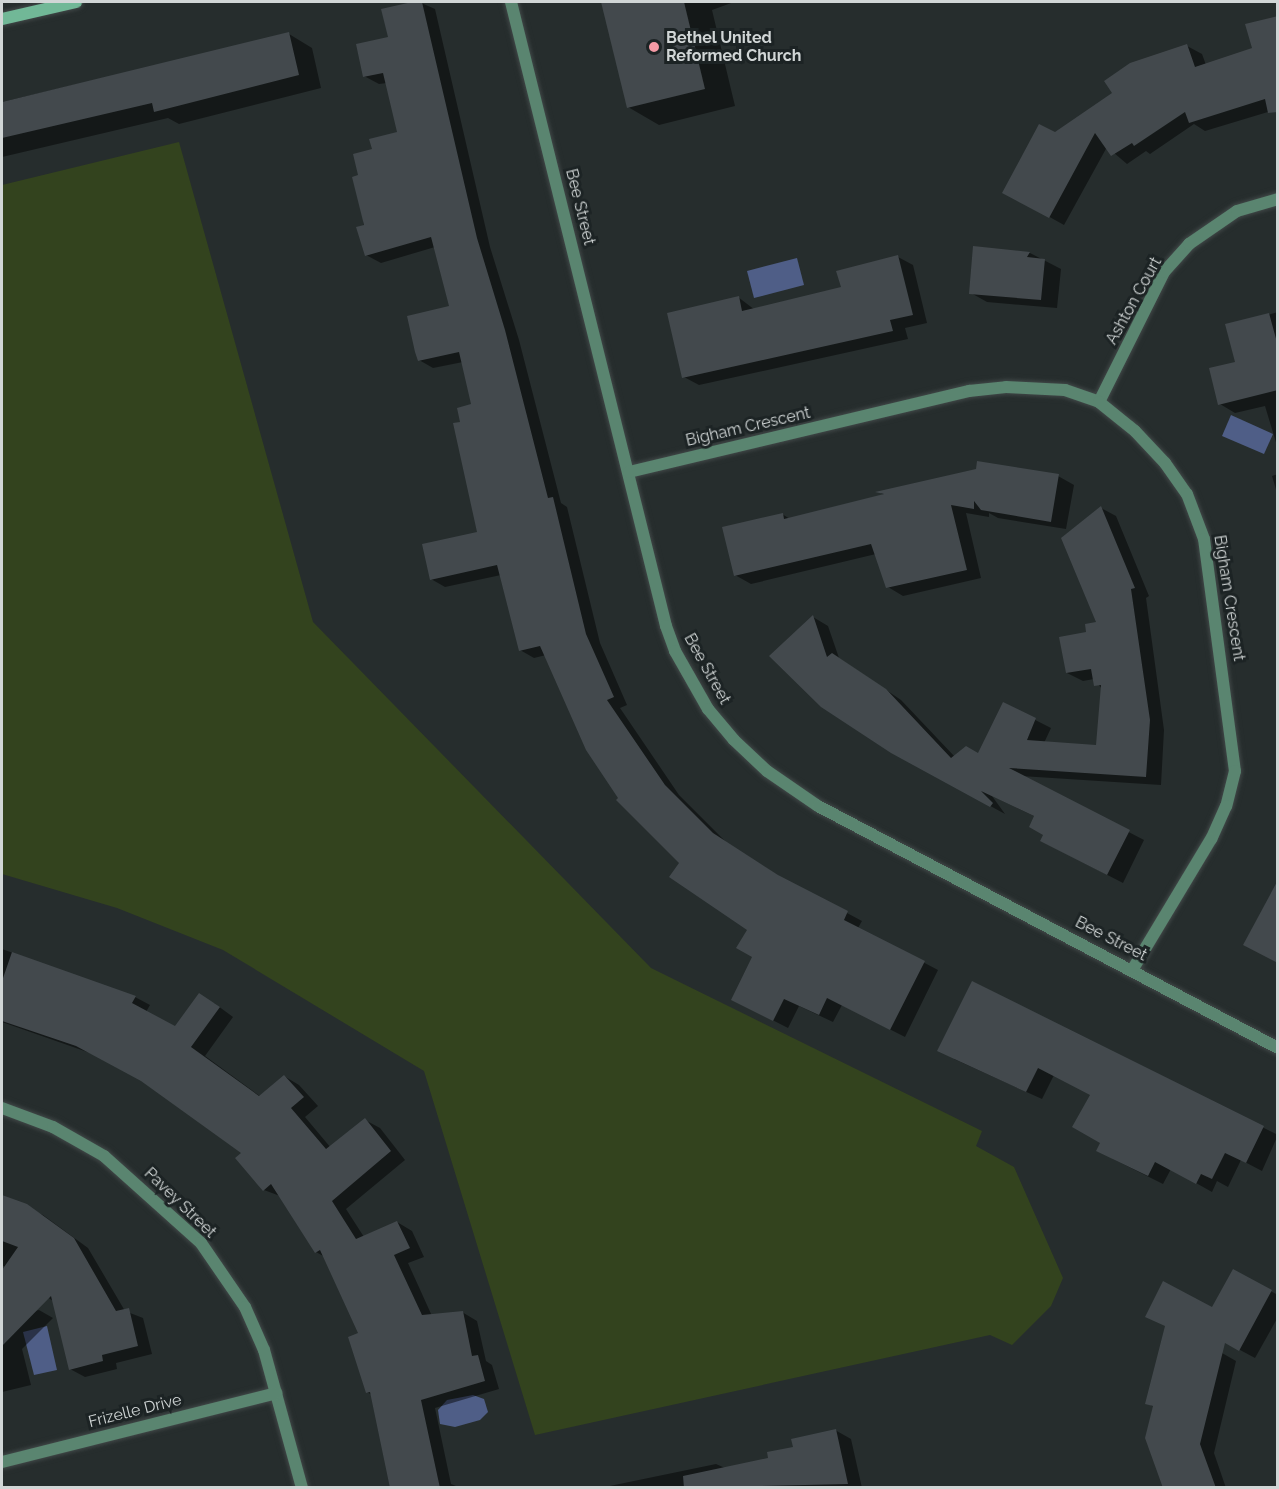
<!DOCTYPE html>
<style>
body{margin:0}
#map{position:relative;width:1279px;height:1489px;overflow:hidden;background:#262d2d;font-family:Raleway,sans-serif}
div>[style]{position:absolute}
.green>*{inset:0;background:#33431e}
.water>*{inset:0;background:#4f5e87}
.shadow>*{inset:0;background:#0007}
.building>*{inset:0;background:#43494d}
.roads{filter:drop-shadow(0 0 2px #414848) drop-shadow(0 0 2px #414848)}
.street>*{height:12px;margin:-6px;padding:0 6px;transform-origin:6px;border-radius:6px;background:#5a8570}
.secondary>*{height:12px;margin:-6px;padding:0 6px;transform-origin:6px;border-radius:6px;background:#71b897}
.dots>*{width:16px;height:16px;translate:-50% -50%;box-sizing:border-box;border:3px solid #1c2324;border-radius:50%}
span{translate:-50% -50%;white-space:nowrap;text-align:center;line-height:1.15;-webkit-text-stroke:6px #1c2324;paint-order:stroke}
.poi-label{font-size:16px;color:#d1d6d6;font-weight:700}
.left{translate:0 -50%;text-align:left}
.street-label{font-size:16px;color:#d1d6d6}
.frame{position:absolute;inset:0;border:3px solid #d1d6d6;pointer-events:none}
</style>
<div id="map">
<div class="green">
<i style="clip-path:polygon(179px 142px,313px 622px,651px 968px,982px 1131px,976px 1146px,1014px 1167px,1063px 1278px,1051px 1306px,1012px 1345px,990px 1335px,535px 1435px,424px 1071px,223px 950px,117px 908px,2px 874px,2px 185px)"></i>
</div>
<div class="water">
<i style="clip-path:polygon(797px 258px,804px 285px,754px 298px,747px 271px)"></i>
<i style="clip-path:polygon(1231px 415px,1273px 434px,1264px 454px,1222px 436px)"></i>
<i style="clip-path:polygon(47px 1326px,57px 1370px,34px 1375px,23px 1332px)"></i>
<i style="clip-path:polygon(473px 1395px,484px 1399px,488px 1412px,480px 1420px,455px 1427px,440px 1424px,438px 1410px,447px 1400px)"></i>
</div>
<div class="shadow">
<i style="clip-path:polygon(419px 2px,435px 9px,490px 247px,519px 340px,561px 503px,567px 507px,600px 643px,627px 705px,620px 708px,679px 795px,727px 843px,785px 880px,862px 921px,858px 928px,938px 970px,905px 1037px,842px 1005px,833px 1022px,799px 1006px,788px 1028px,747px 1007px,754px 957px,749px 929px,620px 798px,546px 655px,534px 658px,520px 650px,501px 575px,445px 587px,431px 579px,478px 533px,462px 423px,473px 405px,463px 362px,433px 368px,419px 360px,451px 308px,435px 247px,381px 263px,366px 255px,360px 176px,373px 150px,399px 133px,387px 83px,379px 84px,364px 76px,390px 38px,383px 10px)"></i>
<i style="clip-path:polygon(602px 2px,734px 2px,712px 10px,735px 106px,659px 125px,628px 107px)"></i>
<i style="clip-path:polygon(289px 34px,312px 48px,321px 88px,179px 124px,168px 118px,2px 157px,2px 102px)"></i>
<i style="clip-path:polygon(1187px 46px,1202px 54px,1206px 65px,1253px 48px,1278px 109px,1205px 131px,1194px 124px,1150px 154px,1146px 151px,1127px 164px,1107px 147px,1064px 225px,1019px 200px,1055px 134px)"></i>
<i style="clip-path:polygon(975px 248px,1030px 253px,1061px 269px,1057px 308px,987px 302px,971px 293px)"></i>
<i style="clip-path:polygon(898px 257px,913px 265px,927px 323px,905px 328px,908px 339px,699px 385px,684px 377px,738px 297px,755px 310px,842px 288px)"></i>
<i style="clip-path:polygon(1278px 312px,1278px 449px,1265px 406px,1235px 413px,1220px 404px,1236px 363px,1227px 326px)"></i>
<i style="clip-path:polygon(1278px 474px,1278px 496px,1272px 476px)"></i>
<i style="clip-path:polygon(1058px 476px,1074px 485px,1066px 529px,998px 518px,989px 513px,989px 517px,966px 513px,981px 578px,903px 596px,888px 587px,876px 554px,751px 584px,735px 575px,782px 514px,790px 519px,885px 496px,879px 492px)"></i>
<i style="clip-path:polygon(1101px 508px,1116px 516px,1149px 596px,1146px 598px,1164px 730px,1161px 785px,1021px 776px,1144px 840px,1123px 883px,1057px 849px,1036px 817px,992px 796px,1005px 814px,908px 761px,822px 705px,813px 617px,828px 626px,839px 658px,901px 700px,955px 757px,979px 755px,1004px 704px,1051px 728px,1044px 743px,1097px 747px,1102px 689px,1094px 679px,1083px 681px,1067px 673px,1088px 633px,1098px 624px)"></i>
<i style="clip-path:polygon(2px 949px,135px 997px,150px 1005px,146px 1012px,176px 1028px,214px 1003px,233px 1017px,205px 1056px,261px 1097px,284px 1076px,299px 1085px,318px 1106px,305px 1117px,331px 1148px,365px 1120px,380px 1128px,405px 1160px,346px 1209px,364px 1237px,397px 1222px,412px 1231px,424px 1257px,408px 1263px,432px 1316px,462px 1312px,477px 1321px,486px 1361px,492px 1365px,499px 1389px,435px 1408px,451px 1484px,461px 1488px,392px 1488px,372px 1395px,367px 1392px,360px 1334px,325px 1257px,316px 1252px,280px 1196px,264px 1190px,244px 1153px,145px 1082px,93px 1054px,2px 1022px)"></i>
<i style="clip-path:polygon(973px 983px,1278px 1135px,1262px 1171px,1241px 1160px,1228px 1187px,1217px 1181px,1212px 1192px,1171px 1169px,1163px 1184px,1113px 1159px,1102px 1142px,1092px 1095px,1054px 1075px,1042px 1099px,954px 1059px)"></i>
<i style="clip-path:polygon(2px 1197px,43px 1215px,88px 1248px,125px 1311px,143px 1318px,152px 1354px,116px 1363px,117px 1369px,85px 1377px,70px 1369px,53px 1301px,2px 1265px)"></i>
<i style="clip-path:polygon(1243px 1276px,1278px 1295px,1278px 1317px,1255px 1358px,1227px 1343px)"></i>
<i style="clip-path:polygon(39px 1310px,53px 1318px,22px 1349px,31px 1385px,2px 1392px,2px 1318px)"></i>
<i style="clip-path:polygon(1222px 1353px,1236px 1361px,1214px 1453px,1226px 1488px,1165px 1488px,1154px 1407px,1147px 1403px)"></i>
<i style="clip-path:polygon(835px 1430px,851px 1439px,862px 1488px,600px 1488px,716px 1464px,725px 1468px,770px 1459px)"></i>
</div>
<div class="building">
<i style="clip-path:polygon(412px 2px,422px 2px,477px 238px,505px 330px,548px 498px,553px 497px,586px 634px,614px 697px,607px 700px,665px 785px,713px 833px,778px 875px,848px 911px,844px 920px,925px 961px,890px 1030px,827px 998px,819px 1015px,784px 999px,773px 1021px,731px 1000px,752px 957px,736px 948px,747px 930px,669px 877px,679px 863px,616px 800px,618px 798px,586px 750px,540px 646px,519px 651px,497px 565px,430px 580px,422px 544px,477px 532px,453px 423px,460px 422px,457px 408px,471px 404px,459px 352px,418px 361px,415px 352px,407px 316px,449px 306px,431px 237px,365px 256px,356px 227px,364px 225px,352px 177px,358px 175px,353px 154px,372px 149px,369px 139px,397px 132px,383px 73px,363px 77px,356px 44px,388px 37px,381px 9px)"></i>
<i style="clip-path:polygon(601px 2px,684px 2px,705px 89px,627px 108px)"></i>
<i style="clip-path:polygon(1278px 16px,1278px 112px,1268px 113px,1265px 99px,1189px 123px,1185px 112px,1134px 146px,1132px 143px,1111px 156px,1095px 133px,1049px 218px,1002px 193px,1039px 124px,1055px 132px,1112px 93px,1104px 81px,1130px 63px,1187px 44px,1195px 67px,1252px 48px,1245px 24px)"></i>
<i style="clip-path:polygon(289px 32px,299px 75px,154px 112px,152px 103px,2px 138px,2px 102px)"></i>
<i style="clip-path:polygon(973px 246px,1030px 252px,1027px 257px,1045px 259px,1041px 300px,969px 294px)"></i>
<i style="clip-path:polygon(898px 255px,913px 315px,890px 320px,893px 331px,682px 378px,667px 313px,739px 296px,742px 311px,841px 287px,836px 271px)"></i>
<i style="clip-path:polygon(1269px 313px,1278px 346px,1278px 390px,1218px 405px,1209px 368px,1235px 362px,1225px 324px)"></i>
<i style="clip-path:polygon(977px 461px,1059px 474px,1051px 522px,981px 510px,974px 501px,974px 509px,951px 505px,967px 570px,886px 588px,871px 544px,734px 576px,722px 527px,783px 513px,784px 519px,884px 494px,875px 492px,976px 469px)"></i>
<i style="clip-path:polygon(1101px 506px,1135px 588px,1131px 589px,1150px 720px,1146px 777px,1009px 768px,1130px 830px,1107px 875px,1040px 841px,1043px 835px,1029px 827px,1034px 816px,981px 791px,993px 803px,990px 807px,891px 753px,821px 707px,769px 656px,813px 615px,827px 657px,832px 653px,886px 689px,951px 758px,966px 746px,978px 753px,1003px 702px,1036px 718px,1027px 740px,1096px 745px,1101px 685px,1094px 686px,1091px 669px,1066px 673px,1059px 637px,1086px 632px,1085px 624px,1096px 622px,1061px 538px)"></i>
<i style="clip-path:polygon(1278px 880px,1278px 963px,1243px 945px)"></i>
<i style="clip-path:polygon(12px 952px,136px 996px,132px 1003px,175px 1026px,199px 993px,220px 1007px,191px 1047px,259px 1096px,284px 1075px,304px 1097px,291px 1108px,326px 1149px,365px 1118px,391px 1151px,332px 1201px,356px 1239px,397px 1221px,410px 1248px,394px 1255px,422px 1315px,463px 1311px,472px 1356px,478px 1355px,485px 1381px,421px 1400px,440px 1488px,390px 1488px,370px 1392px,366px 1393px,348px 1337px,358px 1333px,320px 1250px,315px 1253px,271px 1184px,263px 1191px,235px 1158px,241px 1153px,141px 1081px,76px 1046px,2px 1021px,2px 981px)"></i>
<i style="clip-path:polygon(972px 981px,1264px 1126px,1246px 1163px,1225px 1153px,1212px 1179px,1201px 1174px,1196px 1184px,1155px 1162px,1148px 1176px,1096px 1151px,1100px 1143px,1072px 1127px,1090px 1095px,1038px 1068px,1026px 1092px,937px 1051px)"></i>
<i style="clip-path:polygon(2px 1195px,27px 1204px,74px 1238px,116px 1311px,129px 1308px,138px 1346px,102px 1355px,103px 1361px,69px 1370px,51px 1296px,2px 1346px,2px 1270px,18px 1247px,2px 1241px)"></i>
<i style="clip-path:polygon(1233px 1269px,1272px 1290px,1239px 1351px,1225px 1343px,1200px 1444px,1216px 1488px,1163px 1488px,1145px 1438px,1153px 1406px,1145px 1404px,1165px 1326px,1145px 1317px,1163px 1281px,1212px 1307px)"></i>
<i style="clip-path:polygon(836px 1429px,848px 1484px,684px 1488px,683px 1476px,768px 1458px,767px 1452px,793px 1447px,791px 1439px)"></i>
</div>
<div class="roads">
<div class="street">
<i style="left:511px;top:2px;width:643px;rotate:76.05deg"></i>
<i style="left:666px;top:626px;width:27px;rotate:70deg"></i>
<i style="left:675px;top:651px;width:67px;rotate:60.4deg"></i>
<i style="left:708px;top:709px;width:40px;rotate:50deg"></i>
<i style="left:734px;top:740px;width:45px;rotate:43.2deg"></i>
<i style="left:767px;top:771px;width:62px;rotate:34.5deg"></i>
<i style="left:818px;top:806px;width:520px;rotate:27.75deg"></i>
<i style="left:1099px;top:402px;width:145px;rotate:-63.4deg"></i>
<i style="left:1164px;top:272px;width:38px;rotate:-48deg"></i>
<i style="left:1189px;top:244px;width:58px;rotate:-34.5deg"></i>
<i style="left:1237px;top:211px;width:43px;rotate:-16.3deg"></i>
<i style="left:629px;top:472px;width:350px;rotate:-13.4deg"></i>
<i style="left:969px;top:391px;width:37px;rotate:-6deg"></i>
<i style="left:1006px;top:387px;width:59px;rotate:2.9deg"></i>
<i style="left:1065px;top:390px;width:36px;rotate:19deg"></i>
<i style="left:1099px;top:402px;width:46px;rotate:38.9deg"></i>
<i style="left:1135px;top:431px;width:44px;rotate:46.8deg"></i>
<i style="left:1165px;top:463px;width:38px;rotate:55deg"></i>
<i style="left:1187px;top:494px;width:48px;rotate:69.3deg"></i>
<i style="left:1204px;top:539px;width:234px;rotate:82.4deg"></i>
<i style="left:1235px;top:771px;width:36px;rotate:104deg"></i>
<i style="left:1226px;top:806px;width:36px;rotate:114deg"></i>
<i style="left:1211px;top:839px;width:152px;rotate:121deg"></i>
<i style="left:2px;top:1108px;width:54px;rotate:20.4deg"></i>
<i style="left:53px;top:1127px;width:59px;rotate:29.6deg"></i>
<i style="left:104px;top:1156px;width:130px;rotate:41.9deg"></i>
<i style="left:201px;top:1243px;width:78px;rotate:55.5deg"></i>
<i style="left:245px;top:1307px;width:47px;rotate:66.2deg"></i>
<i style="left:264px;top:1350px;width:143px;rotate:74.6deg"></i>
<i style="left:2px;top:1462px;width:283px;rotate:-14.1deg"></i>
</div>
<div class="secondary">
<i style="left:2px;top:19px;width:76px;rotate:-12.9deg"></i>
</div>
</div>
<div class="dots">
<i style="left:654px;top:47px;background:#f49aa5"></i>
</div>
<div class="poi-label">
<span class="left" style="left:666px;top:47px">Bethel United<br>Reformed Church</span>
</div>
<div class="street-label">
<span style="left:580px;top:207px;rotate:76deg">Bee Street</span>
<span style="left:1134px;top:301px;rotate:-61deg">Ashton Court</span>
<span style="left:748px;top:427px;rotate:-13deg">Bigham Crescent</span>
<span style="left:1229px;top:598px;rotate:81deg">Bigham Crescent</span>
<span style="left:707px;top:669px;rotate:61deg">Bee Street</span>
<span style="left:1111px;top:939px;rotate:27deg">Bee Street</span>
<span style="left:180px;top:1203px;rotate:44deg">Pavey Street</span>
<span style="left:135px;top:1411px;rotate:-14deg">Frizelle Drive</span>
</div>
<div class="frame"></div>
</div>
